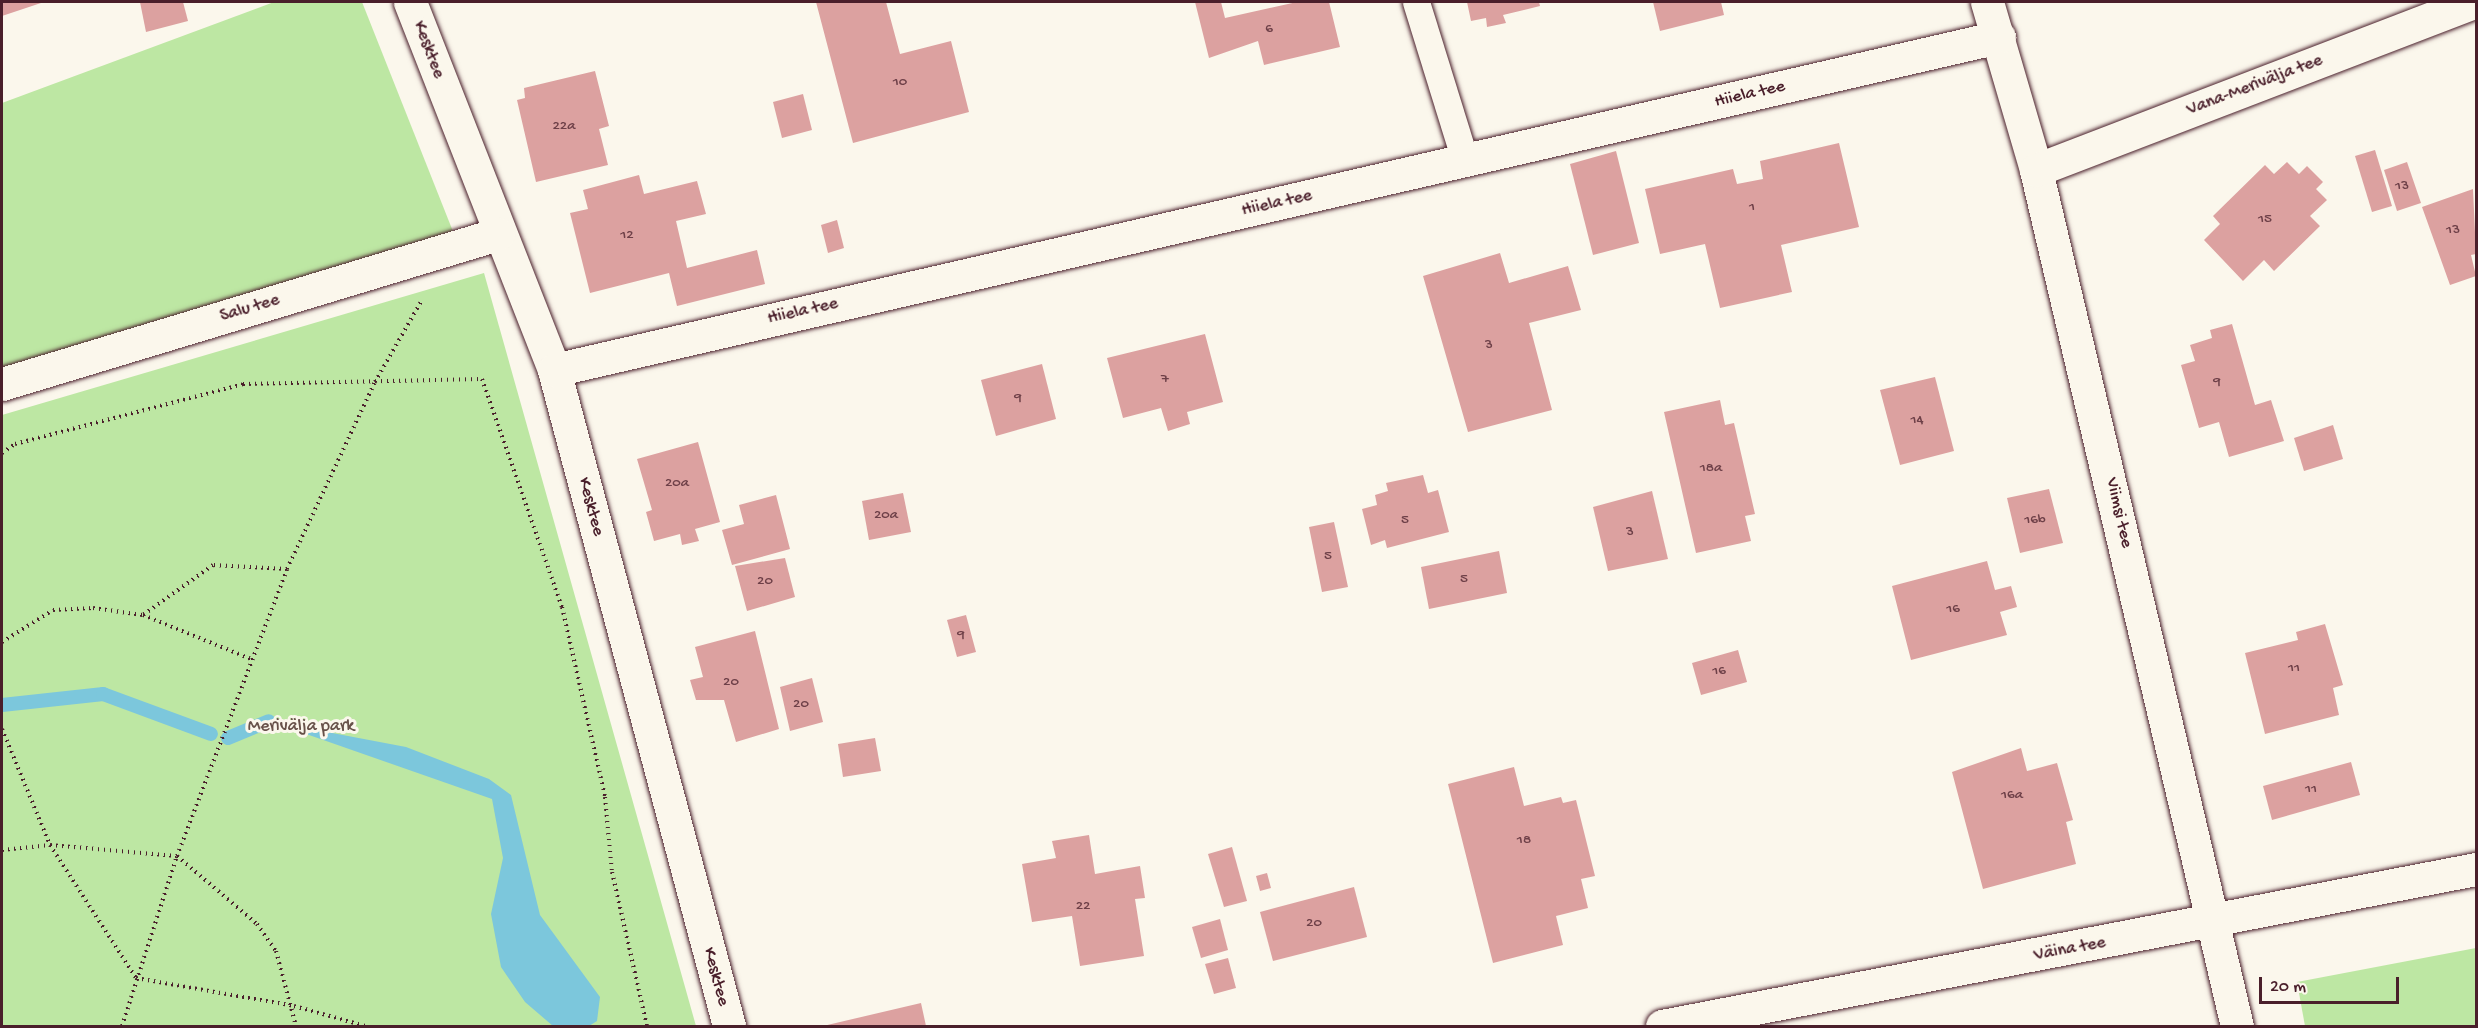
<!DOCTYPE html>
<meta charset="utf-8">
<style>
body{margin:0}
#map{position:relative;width:2478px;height:1028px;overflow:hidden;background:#fbf7ec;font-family:"Gochi Hand",sans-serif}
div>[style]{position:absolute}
.green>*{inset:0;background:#bde7a3}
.water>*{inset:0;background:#7cc7dc}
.stream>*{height:14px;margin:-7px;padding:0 7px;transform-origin:7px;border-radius:7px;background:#7cc7dc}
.building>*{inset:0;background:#dca1a0}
.path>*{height:4px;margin-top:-2px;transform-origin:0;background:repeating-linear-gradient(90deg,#4a1f2b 0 1.5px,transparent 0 6px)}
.roads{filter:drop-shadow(0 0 2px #4a1f2b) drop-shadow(0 0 2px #4a1f2b)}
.service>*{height:27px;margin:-13.5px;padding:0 13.5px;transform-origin:13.5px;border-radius:13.5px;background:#fbf7ec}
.minor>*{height:33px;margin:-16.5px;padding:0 16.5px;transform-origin:16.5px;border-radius:16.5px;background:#fbf7ec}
span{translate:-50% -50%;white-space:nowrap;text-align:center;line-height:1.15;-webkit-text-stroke:6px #fbf7ec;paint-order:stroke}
.number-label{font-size:15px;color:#6e4048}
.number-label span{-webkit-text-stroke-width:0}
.street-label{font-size:18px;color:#4a1f2b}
.park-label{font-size:18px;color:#675149}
.frame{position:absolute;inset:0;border:3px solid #4a1f2b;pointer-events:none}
.scale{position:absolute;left:2259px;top:977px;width:140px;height:27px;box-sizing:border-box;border:3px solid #4a1f2b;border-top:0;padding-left:8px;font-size:18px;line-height:21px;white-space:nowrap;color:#4a1f2b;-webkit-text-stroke:4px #fbf7ec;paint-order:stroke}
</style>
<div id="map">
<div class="green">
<i style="clip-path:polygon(274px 2px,362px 2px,454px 234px,2px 374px,2px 103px)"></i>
<i style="clip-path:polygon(484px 273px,696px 1026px,2px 1026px,2px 415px)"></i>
<i style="clip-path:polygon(2476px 948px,2476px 1026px,2305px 1026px,2297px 982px)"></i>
</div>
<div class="water">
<i style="clip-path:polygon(269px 721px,406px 747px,489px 779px,511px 795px,540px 915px,600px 997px,597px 1021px,589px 1026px,553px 1026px,525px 1002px,501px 967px,491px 914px,503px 858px,492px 799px)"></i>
</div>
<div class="stream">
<i style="left:2px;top:705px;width:102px;rotate:-6.2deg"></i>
<i style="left:103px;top:694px;width:115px;rotate:20.3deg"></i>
<i style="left:228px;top:738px;width:44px;rotate:-22.5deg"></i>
</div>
<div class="building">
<i style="clip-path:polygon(2px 2px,44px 2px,2px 16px)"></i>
<i style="clip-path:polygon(140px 2px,183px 2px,188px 21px,146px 32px)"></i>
<i style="clip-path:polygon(816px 2px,886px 2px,900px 54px,951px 41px,969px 112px,853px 143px)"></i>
<i style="clip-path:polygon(1195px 2px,1221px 2px,1225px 18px,1297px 2px,1329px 2px,1340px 47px,1264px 65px,1258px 41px,1209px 58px)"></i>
<i style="clip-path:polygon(1467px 2px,1539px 2px,1540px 6px,1503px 15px,1506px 23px,1487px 27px,1486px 18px,1471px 21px)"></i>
<i style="clip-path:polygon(1653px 2px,1721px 2px,1724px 15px,1660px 31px)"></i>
<i style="clip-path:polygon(595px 71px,609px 126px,599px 129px,608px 165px,536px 182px,517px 100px,525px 98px,524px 88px)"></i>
<i style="clip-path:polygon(803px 94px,812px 130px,782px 138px,773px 102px)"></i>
<i style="clip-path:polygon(1839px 143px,1859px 227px,1781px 245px,1792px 292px,1720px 308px,1705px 244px,1660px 254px,1645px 189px,1733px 169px,1737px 184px,1763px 179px,1760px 161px)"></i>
<i style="clip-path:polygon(2375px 150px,2392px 206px,2372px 212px,2355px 156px)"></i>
<i style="clip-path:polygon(1616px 151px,1639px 243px,1593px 255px,1570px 164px)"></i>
<i style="clip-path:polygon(2287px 162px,2299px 174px,2307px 166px,2323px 182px,2316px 189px,2327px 200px,2310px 216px,2320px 226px,2274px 271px,2264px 260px,2243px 281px,2204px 240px,2220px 224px,2213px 216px,2265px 165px,2274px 174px)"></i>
<i style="clip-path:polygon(2407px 162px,2421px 203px,2397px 211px,2384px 170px)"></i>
<i style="clip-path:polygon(639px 175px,644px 194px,697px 181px,706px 214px,676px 221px,687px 268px,757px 250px,765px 284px,677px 306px,669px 273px,590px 293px,570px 213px,588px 209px,583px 190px)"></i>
<i style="clip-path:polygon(2473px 189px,2476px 254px,2471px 255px,2476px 276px,2450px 285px,2422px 207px)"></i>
<i style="clip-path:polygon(837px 220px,844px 248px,828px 253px,821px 225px)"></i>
<i style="clip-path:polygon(1500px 253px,1509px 283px,1568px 266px,1581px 310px,1529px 323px,1552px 410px,1468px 432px,1423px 276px)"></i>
<i style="clip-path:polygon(2232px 324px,2255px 405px,2271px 400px,2284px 441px,2229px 457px,2219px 422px,2199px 428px,2181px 365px,2195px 361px,2190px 345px,2212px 338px,2210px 330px)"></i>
<i style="clip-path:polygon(1205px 334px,1223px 402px,1187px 412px,1190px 424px,1168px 431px,1161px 408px,1123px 418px,1107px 358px)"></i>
<i style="clip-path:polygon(1042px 364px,1056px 419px,996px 436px,981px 380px)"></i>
<i style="clip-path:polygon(1935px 377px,1954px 451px,1900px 465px,1880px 390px)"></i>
<i style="clip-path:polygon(1720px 400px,1725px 425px,1734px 423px,1755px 514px,1745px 516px,1751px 541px,1696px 553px,1664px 412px)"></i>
<i style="clip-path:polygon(2333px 425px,2343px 459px,2304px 471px,2294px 438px)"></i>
<i style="clip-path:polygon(698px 442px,720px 522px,695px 529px,699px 541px,682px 545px,680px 534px,654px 541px,646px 512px,652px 510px,637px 459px)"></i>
<i style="clip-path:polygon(1423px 475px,1428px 493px,1438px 490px,1449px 532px,1387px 548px,1385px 540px,1371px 545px,1362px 509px,1377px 505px,1375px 495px,1388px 491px,1386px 483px)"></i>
<i style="clip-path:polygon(2049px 489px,2063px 543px,2020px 553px,2007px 498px)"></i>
<i style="clip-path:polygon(1652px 491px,1668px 559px,1608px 571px,1593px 507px)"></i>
<i style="clip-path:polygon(903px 493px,911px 532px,869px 540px,862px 501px)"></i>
<i style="clip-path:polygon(776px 495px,790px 549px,732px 565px,722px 530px,744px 524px,739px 505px)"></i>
<i style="clip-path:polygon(1334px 522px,1348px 587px,1322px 592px,1309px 527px)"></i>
<i style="clip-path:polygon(1499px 551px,1507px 593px,1429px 609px,1421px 567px)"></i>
<i style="clip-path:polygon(785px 558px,795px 597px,747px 611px,735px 566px)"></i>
<i style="clip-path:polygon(1987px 561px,1995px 590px,2011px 586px,2017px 607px,2000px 612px,2007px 635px,1911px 660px,1892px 586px)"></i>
<i style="clip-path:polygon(966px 615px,976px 652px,957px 657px,947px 620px)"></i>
<i style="clip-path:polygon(2325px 624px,2343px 685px,2333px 688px,2339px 715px,2265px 734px,2245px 653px,2298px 640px,2296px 632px)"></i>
<i style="clip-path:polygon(755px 631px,779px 729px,736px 742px,724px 700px,696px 700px,690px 680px,703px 677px,695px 647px)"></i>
<i style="clip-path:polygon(1738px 650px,1747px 682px,1701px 695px,1692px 663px)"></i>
<i style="clip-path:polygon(812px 678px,823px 722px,790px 731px,780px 687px)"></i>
<i style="clip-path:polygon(875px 738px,881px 771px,843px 777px,838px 744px)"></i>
<i style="clip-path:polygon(2021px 748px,2027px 771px,2057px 763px,2073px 820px,2066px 822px,2076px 864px,1983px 889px,1952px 772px)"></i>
<i style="clip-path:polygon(2351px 762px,2360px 795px,2272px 820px,2263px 786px)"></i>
<i style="clip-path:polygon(1514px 767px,1524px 806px,1561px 797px,1563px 803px,1576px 800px,1595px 876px,1581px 879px,1588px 908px,1556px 916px,1563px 945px,1493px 963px,1448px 784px)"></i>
<i style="clip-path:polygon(1089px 835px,1095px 874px,1140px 866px,1145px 898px,1135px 899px,1144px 956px,1080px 966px,1072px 916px,1032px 922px,1022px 864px,1056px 858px,1052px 841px)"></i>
<i style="clip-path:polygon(1232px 847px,1247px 901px,1224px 907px,1208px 854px)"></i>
<i style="clip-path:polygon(1267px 873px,1271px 888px,1260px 891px,1256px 876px)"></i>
<i style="clip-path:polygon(1354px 887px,1367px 937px,1273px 961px,1260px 912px)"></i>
<i style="clip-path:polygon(1220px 919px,1228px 950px,1201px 958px,1192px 927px)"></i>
<i style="clip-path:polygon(1228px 958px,1236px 988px,1214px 994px,1205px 964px)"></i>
<i style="clip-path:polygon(921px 1003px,926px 1026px,823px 1026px)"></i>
</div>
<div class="path">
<i style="left:2px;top:453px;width:16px;rotate:-35deg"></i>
<i style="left:15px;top:444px;width:236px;rotate:-14.7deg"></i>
<i style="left:243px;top:384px;width:239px;rotate:-1.2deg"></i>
<i style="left:482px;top:379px;width:242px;rotate:70.7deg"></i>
<i style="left:562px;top:607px;width:195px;rotate:77.2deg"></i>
<i style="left:605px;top:797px;width:75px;rotate:84.7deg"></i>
<i style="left:612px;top:872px;width:158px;rotate:77.2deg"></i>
<i style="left:287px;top:569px;width:207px;rotate:-64.8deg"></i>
<i style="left:375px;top:382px;width:95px;rotate:-60.2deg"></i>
<i style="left:2px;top:642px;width:60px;rotate:-32.1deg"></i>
<i style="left:53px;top:610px;width:40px;rotate:-2.9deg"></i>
<i style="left:93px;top:608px;width:50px;rotate:8deg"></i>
<i style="left:143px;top:615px;width:117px;rotate:22.2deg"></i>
<i style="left:2px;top:729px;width:126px;rotate:67.5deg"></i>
<i style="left:50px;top:845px;width:127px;rotate:5deg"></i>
<i style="left:177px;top:856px;width:105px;rotate:40.4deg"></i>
<i style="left:257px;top:924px;width:33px;rotate:55deg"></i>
<i style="left:276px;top:951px;width:78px;rotate:75.1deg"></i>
<i style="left:2px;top:850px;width:48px;rotate:-5.9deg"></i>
<i style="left:50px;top:845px;width:158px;rotate:57.1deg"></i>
<i style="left:136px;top:978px;width:160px;rotate:10deg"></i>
<i style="left:294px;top:1006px;width:74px;rotate:15.7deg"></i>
<i style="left:122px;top:1026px;width:179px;rotate:-72.1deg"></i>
<i style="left:177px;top:856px;width:307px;rotate:-69deg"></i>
<i style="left:287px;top:569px;width:74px;rotate:-176.9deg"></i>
<i style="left:213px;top:565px;width:86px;rotate:144.5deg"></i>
</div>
<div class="roads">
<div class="service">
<i style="left:1416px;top:2px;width:165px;rotate:72.8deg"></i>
</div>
<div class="minor">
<i style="left:410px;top:2px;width:395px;rotate:68.6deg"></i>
<i style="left:554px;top:370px;width:679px;rotate:75.06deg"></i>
<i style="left:1987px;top:2px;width:175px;rotate:73.7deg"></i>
<i style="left:2036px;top:170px;width:879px;rotate:76.79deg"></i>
<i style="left:2036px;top:170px;width:469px;rotate:-21deg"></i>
<i style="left:554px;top:370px;width:1483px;rotate:-12.98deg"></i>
<i style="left:2px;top:384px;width:518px;rotate:-16.83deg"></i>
<i style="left:1662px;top:1026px;width:829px;rotate:-10.92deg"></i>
</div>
</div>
<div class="number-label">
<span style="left:1269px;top:30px">6</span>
<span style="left:900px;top:83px">10</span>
<span style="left:564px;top:127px">22a</span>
<span style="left:2402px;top:187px">13</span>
<span style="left:1752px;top:208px">1</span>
<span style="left:2265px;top:220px">15</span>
<span style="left:2453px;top:231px">13</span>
<span style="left:627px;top:236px">12</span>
<span style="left:1489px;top:346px">3</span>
<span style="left:1165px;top:380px">7</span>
<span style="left:2217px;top:383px">9</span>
<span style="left:1018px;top:399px">9</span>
<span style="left:1917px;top:421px">14</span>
<span style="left:1711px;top:469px">18a</span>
<span style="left:677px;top:484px">20a</span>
<span style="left:886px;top:516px">20a</span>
<span style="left:1405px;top:521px">5</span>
<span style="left:2035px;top:521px">16b</span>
<span style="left:1630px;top:533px">3</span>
<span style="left:1328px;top:557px">5</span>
<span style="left:1464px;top:580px">5</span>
<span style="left:765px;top:582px">20</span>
<span style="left:1953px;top:610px">16</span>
<span style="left:961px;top:636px">9</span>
<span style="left:2294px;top:669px">11</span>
<span style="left:1719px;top:672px">16</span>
<span style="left:731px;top:683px">20</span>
<span style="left:801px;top:705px">20</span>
<span style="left:2311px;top:790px">11</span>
<span style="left:2012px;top:796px">16a</span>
<span style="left:1524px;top:841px">18</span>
<span style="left:1083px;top:907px">22</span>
<span style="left:1314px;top:924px">20</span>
</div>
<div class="street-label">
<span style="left:428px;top:50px;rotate:69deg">Kesktee</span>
<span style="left:2255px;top:86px;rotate:-21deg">Vana-Merivälja tee</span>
<span style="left:1750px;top:95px;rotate:-13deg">Hiiela tee</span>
<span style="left:1277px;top:204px;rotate:-13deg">Hiiela tee</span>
<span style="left:250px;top:309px;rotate:-17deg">Salu tee</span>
<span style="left:803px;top:312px;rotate:-13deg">Hiiela tee</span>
<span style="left:590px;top:507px;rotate:75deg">Kesktee</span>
<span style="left:2118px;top:513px;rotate:77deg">Viimsi tee</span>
<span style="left:2070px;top:950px;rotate:-11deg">Väina tee</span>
<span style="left:715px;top:977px;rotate:75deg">Kesktee</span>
</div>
<div class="park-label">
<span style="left:301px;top:727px">Merivälja park</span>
</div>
<div class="frame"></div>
<div class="scale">20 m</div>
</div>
